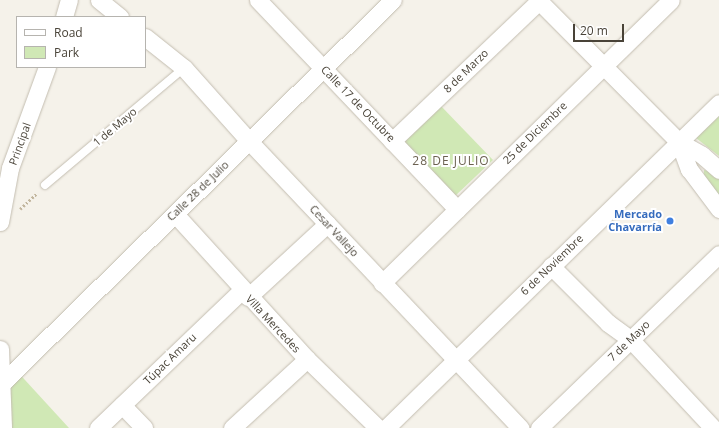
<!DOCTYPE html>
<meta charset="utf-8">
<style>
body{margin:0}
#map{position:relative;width:719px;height:428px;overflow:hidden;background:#f5f2ea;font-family:"Open Sans",sans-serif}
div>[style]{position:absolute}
.green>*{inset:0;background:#d0e8b5}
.path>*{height:2.5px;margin-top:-1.25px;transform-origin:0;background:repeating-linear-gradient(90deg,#c2b69e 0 2px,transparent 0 4px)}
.roads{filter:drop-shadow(0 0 1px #c3bdb0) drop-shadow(0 0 1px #c3bdb0)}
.lane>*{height:8px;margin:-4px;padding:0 4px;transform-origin:4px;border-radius:4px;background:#fff}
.street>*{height:17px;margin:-8.5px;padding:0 8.5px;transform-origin:8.5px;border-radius:8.5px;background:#fff}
.dots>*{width:11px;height:11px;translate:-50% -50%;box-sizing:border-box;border:2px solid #fff;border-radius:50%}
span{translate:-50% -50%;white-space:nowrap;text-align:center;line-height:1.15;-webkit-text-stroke:4px #fff;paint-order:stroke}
.street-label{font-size:11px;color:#494338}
.shop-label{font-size:11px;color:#366cbe;font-weight:700}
.right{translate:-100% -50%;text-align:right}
.neighbourhood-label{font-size:12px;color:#6b6150;letter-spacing:1px}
.legend{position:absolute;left:16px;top:16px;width:130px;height:52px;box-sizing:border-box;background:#fff;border:1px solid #b6b4af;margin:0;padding:5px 7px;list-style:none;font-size:12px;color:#494338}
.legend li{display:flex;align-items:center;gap:8px;height:20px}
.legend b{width:20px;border:1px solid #b6b4af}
.scale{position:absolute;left:573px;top:24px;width:51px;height:18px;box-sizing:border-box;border:2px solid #494338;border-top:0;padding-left:5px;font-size:12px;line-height:14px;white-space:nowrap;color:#494338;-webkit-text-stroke:3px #fff;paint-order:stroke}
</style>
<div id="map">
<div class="green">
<i style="clip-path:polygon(440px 105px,493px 160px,454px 197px,401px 143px)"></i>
<i style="clip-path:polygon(719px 116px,719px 156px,696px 138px)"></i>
<i style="clip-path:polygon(704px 170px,712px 172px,719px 178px,719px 198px,704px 179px)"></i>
<i style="clip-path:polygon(14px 368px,69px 428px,12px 428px,7px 372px)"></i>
</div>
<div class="path">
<i style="left:20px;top:209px;width:23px;rotate:-43deg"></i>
</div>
<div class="roads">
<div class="lane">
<i style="left:45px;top:185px;width:182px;rotate:-40.1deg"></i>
</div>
<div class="street">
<i style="left:99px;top:0;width:27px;rotate:39deg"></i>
<i style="left:258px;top:0;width:289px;rotate:46.4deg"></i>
<i style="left:538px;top:0;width:200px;rotate:45.2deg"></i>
<i style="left:679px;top:142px;width:26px;rotate:29deg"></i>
<i style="left:702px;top:155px;width:23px;rotate:41deg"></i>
<i style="left:64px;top:17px;width:18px;rotate:-74deg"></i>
<i style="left:145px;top:37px;width:50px;rotate:38.5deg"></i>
<i style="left:184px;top:68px;width:98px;rotate:48.3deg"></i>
<i style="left:249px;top:141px;width:395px;rotate:46.6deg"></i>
<i style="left:392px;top:141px;width:203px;rotate:-43.6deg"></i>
<i style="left:679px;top:142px;width:29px;rotate:70deg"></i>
<i style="left:689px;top:169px;width:50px;rotate:53.1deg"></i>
<i style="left:175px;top:214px;width:196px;rotate:47.7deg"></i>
<i style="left:307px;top:359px;width:99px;rotate:44.2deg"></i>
<i style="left:0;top:222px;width:55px;rotate:-79.5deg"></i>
<i style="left:10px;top:168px;width:108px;rotate:-69.9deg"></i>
<i style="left:551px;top:266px;width:81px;rotate:45deg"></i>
<i style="left:608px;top:323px;width:27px;rotate:36deg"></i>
<i style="left:630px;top:339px;width:122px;rotate:47deg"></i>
<i style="left:382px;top:283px;width:404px;rotate:-44.4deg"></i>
<i style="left:248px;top:297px;width:108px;rotate:-42.7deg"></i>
<i style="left:0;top:349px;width:79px;rotate:87.8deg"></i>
<i style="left:2px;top:383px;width:547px;rotate:-44.41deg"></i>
<i style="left:122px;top:405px;width:32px;rotate:46deg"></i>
<i style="left:98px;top:428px;width:199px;rotate:-43.8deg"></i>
<i style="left:232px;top:428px;width:102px;rotate:-42.6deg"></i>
<i style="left:386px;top:428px;width:465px;rotate:-44.3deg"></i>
<i style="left:539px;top:428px;width:250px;rotate:-44deg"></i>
</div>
</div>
<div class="dots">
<i style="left:670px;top:221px;background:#3f7fe0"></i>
</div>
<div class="street-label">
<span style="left:466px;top:71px;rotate:-44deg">8 de Marzo</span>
<span style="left:358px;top:104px;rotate:46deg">Calle 17 de Octubre</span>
<span style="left:115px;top:127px;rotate:-40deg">1 de Mayo</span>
<span style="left:535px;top:133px;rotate:-44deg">25 de Diciembre</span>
<span style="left:20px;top:144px;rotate:-70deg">Principal</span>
<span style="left:198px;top:191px;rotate:-44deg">Calle 28 de Julio</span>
<span style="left:334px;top:231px;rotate:47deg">Cesar Vallejo</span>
<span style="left:552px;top:265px;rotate:-44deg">6 de Noviembre</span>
<span style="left:273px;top:324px;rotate:47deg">Villa Mercedes</span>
<span style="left:629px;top:341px;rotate:-44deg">7 de Mayo</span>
<span style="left:170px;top:359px;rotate:-44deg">Túpac Amaru</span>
</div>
<div class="shop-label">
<span class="right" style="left:662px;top:221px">Mercado<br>Chavarría</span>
</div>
<div class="neighbourhood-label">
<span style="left:451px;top:161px">28 DE JULIO</span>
</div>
<ul class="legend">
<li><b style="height:5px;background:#fff"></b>Road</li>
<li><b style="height:11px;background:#d0e8b5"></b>Park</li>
</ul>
<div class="scale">20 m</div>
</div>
